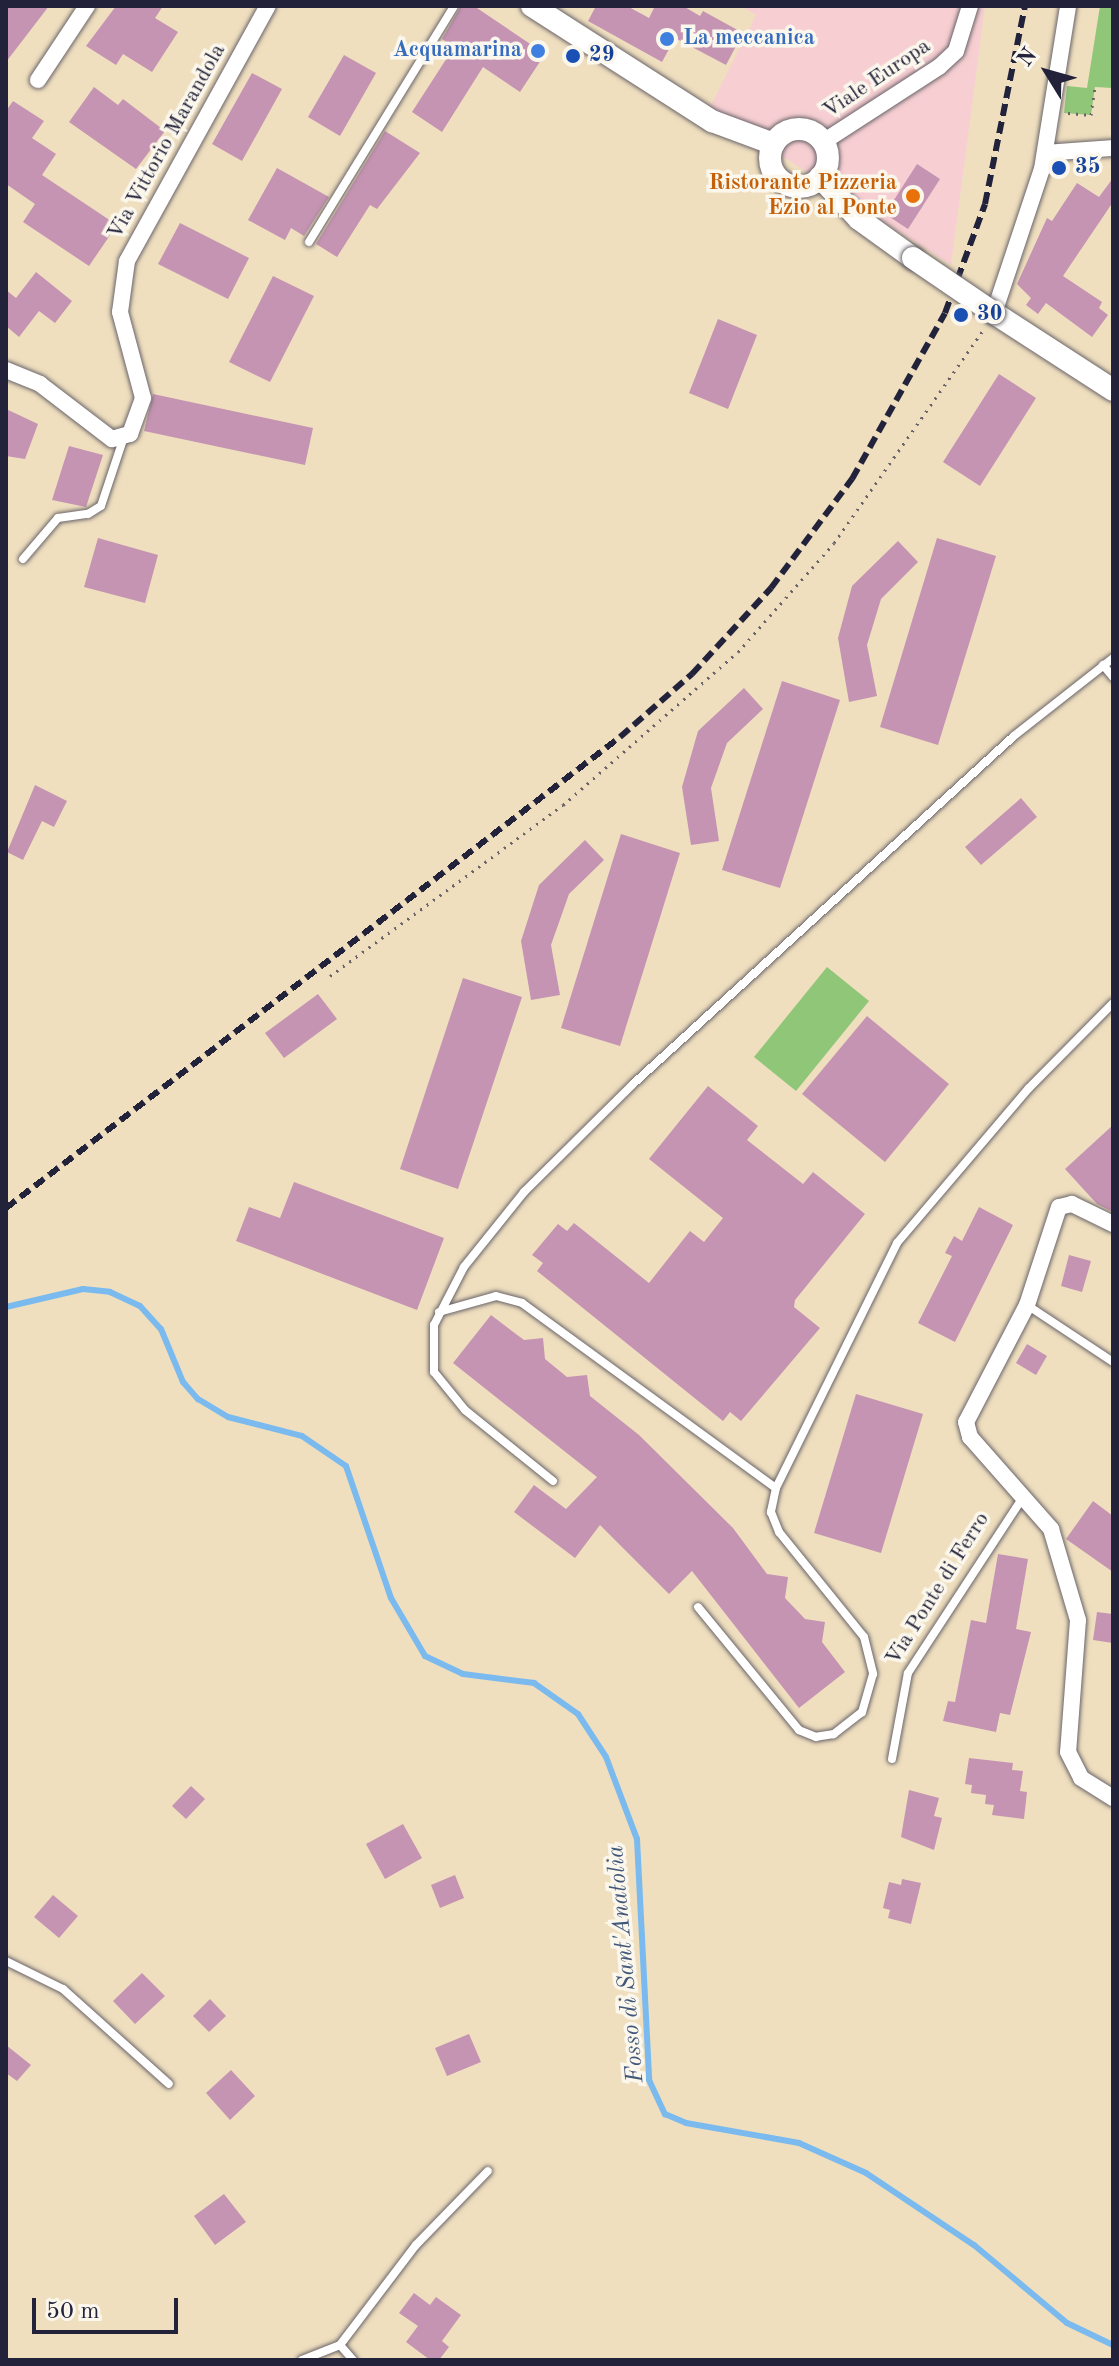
<!DOCTYPE html>
<style>
body{margin:0}
#map{position:relative;width:1119px;height:2366px;overflow:hidden;background:#efdfbf;font-family:"Old Standard TT",serif}
div>[style]{position:absolute}
.built>*{inset:0;background:#f7cfd3}
.green>*{inset:0;background:#8fc678}
.stream>*{height:6px;margin:-3px;padding:0 3px;transform-origin:3px;border-radius:3px;background:#7abaee}
.building>*{inset:0;background:#c594b2}
.path>*{height:3px;margin-top:-1.5px;transform-origin:0;background:repeating-linear-gradient(90deg,#6a6469 0 2px,transparent 0 8px)}
.roads{filter:drop-shadow(0 0 2px #6a6469) drop-shadow(0 0 2px #6a6469)}
.lane>*{height:8px;margin:-4px;padding:0 4px;transform-origin:4px;border-radius:4px;background:#fff}
.street>*{height:16px;margin:-8px;padding:0 8px;transform-origin:8px;border-radius:8px;background:#fff}
.secondary>*{height:22px;margin:-11px;padding:0 11px;transform-origin:11px;border-radius:11px;background:#fff}
.secondary>.ring{margin:-11px;padding:0;box-sizing:content-box;background:none;border:22px solid #fff;border-radius:50%}
.rail>*{height:6px;margin-top:-3px;transform-origin:0;background:repeating-linear-gradient(90deg,#22223b 0 12px,transparent 0 18px)}
.bridges{filter:drop-shadow(0 0 2px #6a6469) drop-shadow(0 0 2px #6a6469)}
.secondary-bridge>*{height:22px;margin:-11px;padding:0 11px;transform-origin:11px;border-radius:11px;background:#fff}
.dots>*{width:22px;height:22px;translate:-50% -50%;box-sizing:border-box;border:4px solid #fbf7ec;border-radius:50%}
span{translate:-50% -50%;white-space:nowrap;text-align:center;line-height:1.15;-webkit-text-stroke:7px #fbf7ec;paint-order:stroke}
.shop-label{font-size:22px;color:#366cbe;font-weight:700}
.left{translate:0 -50%;text-align:left}
.right{translate:-100% -50%;text-align:right}
.transit-label{font-size:22px;color:#164399;font-weight:700}
.street-label{font-size:22px;color:#22223b}
.food-label{font-size:22px;color:#c56008;font-weight:700}
.water-label{font-size:24px;color:#41577a;font-style:italic}
.frame{position:absolute;inset:0;border:8px solid #22223b;pointer-events:none}
.north{position:absolute;left:1007px;top:32px;width:80px;height:80px;-webkit-text-stroke:6px #fbf7ec;paint-order:stroke;rotate:307deg;font-size:22px;font-weight:700;line-height:32px;text-align:center;color:#22223b}
.north::after{content:'';display:block;margin:auto;width:28px;height:36px;background:#22223b;clip-path:polygon(50% 0,100% 100%,50% 72%,0 100%)}
.scale{position:absolute;left:32px;top:2298px;width:146px;height:36px;box-sizing:border-box;border:4px solid #22223b;border-top:0;padding-left:10px;font-size:24px;line-height:28px;white-space:nowrap;color:#22223b;-webkit-text-stroke:6px #fbf7ec;paint-order:stroke}
</style>
<div id="map">
<div class="built">
<i style="clip-path:polygon(741px 6px,985px 6px,951px 265px,709px 109px,756px 15px)"></i>
</div>
<div class="green">
<i style="clip-path:polygon(1100px 6px,1113px 6px,1113px 88px,1095px 87px,1091px 115px,1064px 113px,1067px 86px,1087px 88px)"></i>
<i style="clip-path:polygon(827px 967px,869px 1001px,796px 1091px,754px 1057px)"></i>
</div>
<div class="stream">
<i style="left:6px;top:1307px;width:79px;rotate:-13.2deg"></i>
<i style="left:83px;top:1289px;width:27px;rotate:6deg"></i>
<i style="left:110px;top:1292px;width:33px;rotate:25deg"></i>
<i style="left:140px;top:1306px;width:31px;rotate:48deg"></i>
<i style="left:161px;top:1329px;width:57px;rotate:67.5deg"></i>
<i style="left:183px;top:1382px;width:23px;rotate:49deg"></i>
<i style="left:198px;top:1399px;width:35px;rotate:31deg"></i>
<i style="left:228px;top:1417px;width:76px;rotate:14.4deg"></i>
<i style="left:302px;top:1436px;width:53px;rotate:34.3deg"></i>
<i style="left:346px;top:1466px;width:139px;rotate:71.2deg"></i>
<i style="left:391px;top:1598px;width:67px;rotate:59.6deg"></i>
<i style="left:425px;top:1656px;width:42px;rotate:25.3deg"></i>
<i style="left:463px;top:1674px;width:72px;rotate:7.2deg"></i>
<i style="left:534px;top:1683px;width:54px;rotate:35.2deg"></i>
<i style="left:578px;top:1714px;width:51px;rotate:56.9deg"></i>
<i style="left:606px;top:1757px;width:88px;rotate:69.3deg"></i>
<i style="left:637px;top:1839px;width:241px;rotate:87.1deg"></i>
<i style="left:649px;top:2080px;width:38px;rotate:65deg"></i>
<i style="left:665px;top:2114px;width:23px;rotate:23deg"></i>
<i style="left:686px;top:2123px;width:115px;rotate:10deg"></i>
<i style="left:799px;top:2143px;width:73px;rotate:24.1deg"></i>
<i style="left:866px;top:2173px;width:130px;rotate:33.7deg"></i>
<i style="left:974px;top:2245px;width:121px;rotate:40deg"></i>
<i style="left:1067px;top:2323px;width:51px;rotate:25.6deg"></i>
</div>
<div class="building">
<i style="clip-path:polygon(6px 6px,49px 6px,6px 62px)"></i>
<i style="clip-path:polygon(116px 6px,163px 6px,155px 18px,178px 32px,152px 72px,123px 54px,116px 65px,86px 46px)"></i>
<i style="clip-path:polygon(461px 6px,474px 6px,545px 54px,520px 92px,483px 67px,442px 132px,412px 112px,454px 47px,442px 39px)"></i>
<i style="clip-path:polygon(596px 6px,627px 6px,649px 18px,655px 6px,683px 6px,700px 16px,703px 11px,743px 33px,726px 65px,675px 38px,662px 62px,588px 21px)"></i>
<i style="clip-path:polygon(344px 55px,376px 73px,340px 136px,308px 117px)"></i>
<i style="clip-path:polygon(252px 73px,282px 89px,242px 161px,212px 144px)"></i>
<i style="clip-path:polygon(94px 87px,118px 105px,123px 99px,165px 131px,136px 169px,69px 122px)"></i>
<i style="clip-path:polygon(13px 101px,44px 121px,32px 138px,56px 154px,42px 175px,117px 225px,89px 266px,23px 222px,35px 204px,6px 184px,6px 111px)"></i>
<i style="clip-path:polygon(385px 131px,420px 153px,377px 209px,370px 205px,337px 257px,316px 244px)"></i>
<i style="clip-path:polygon(917px 164px,940px 179px,908px 229px,885px 214px)"></i>
<i style="clip-path:polygon(277px 168px,329px 197px,304px 236px,291px 228px,285px 240px,248px 220px)"></i>
<i style="clip-path:polygon(1113px 178px,1113px 202px,1063px 276px,1102px 302px,1099px 308px,1108px 315px,1092px 337px,1046px 303px,1038px 314px,1026px 305px,1031px 298px,1017px 284px,1047px 218px,1052px 221px,1077px 183px,1099px 197px)"></i>
<i style="clip-path:polygon(180px 223px,249px 258px,228px 299px,158px 264px)"></i>
<i style="clip-path:polygon(36px 272px,72px 301px,55px 323px,39px 311px,19px 337px,6px 326px,6px 290px,16px 298px)"></i>
<i style="clip-path:polygon(273px 276px,314px 296px,270px 382px,229px 362px)"></i>
<i style="clip-path:polygon(718px 319px,757px 335px,728px 409px,689px 393px)"></i>
<i style="clip-path:polygon(999px 374px,1036px 398px,980px 486px,943px 462px)"></i>
<i style="clip-path:polygon(153px 394px,313px 428px,305px 465px,144px 431px)"></i>
<i style="clip-path:polygon(6px 409px,38px 424px,25px 459px,6px 456px)"></i>
<i style="clip-path:polygon(69px 446px,103px 455px,86px 507px,52px 500px)"></i>
<i style="clip-path:polygon(98px 538px,158px 555px,145px 603px,84px 587px)"></i>
<i style="clip-path:polygon(937px 538px,996px 556px,938px 745px,880px 727px)"></i>
<i style="clip-path:polygon(898px 541px,918px 562px,881px 599px,867px 645px,877px 696px,849px 702px,838px 638px,852px 586px)"></i>
<i style="clip-path:polygon(782px 681px,840px 700px,780px 888px,722px 870px)"></i>
<i style="clip-path:polygon(744px 688px,763px 709px,727px 743px,711px 788px,719px 841px,691px 845px,682px 787px,698px 731px)"></i>
<i style="clip-path:polygon(35px 785px,67px 801px,54px 827px,42px 821px,23px 860px,7px 852px)"></i>
<i style="clip-path:polygon(1021px 798px,1037px 817px,981px 865px,965px 847px)"></i>
<i style="clip-path:polygon(621px 834px,680px 853px,620px 1046px,561px 1028px)"></i>
<i style="clip-path:polygon(585px 840px,604px 860px,569px 894px,551px 945px,560px 995px,531px 1000px,521px 941px,539px 885px)"></i>
<i style="clip-path:polygon(463px 978px,522px 997px,458px 1189px,400px 1169px)"></i>
<i style="clip-path:polygon(318px 994px,337px 1019px,284px 1058px,265px 1033px)"></i>
<i style="clip-path:polygon(867px 1016px,949px 1084px,885px 1162px,802px 1094px)"></i>
<i style="clip-path:polygon(708px 1086px,758px 1126px,747px 1140px,803px 1184px,813px 1172px,865px 1214px,795px 1300px,794px 1307px,820px 1328px,741px 1421px,730px 1412px,723px 1421px,537px 1271px,543px 1263px,532px 1255px,558px 1224px,567px 1231px,574px 1223px,649px 1283px,690px 1231px,704px 1242px,723px 1218px,649px 1159px)"></i>
<i style="clip-path:polygon(1113px 1125px,1113px 1212px,1097px 1204px,1065px 1169px)"></i>
<i style="clip-path:polygon(294px 1182px,444px 1238px,417px 1310px,236px 1241px,249px 1207px,280px 1218px)"></i>
<i style="clip-path:polygon(979px 1207px,1013px 1225px,955px 1342px,918px 1323px,952px 1256px,945px 1253px,954px 1236px,962px 1241px)"></i>
<i style="clip-path:polygon(1069px 1255px,1091px 1261px,1082px 1292px,1061px 1286px)"></i>
<i style="clip-path:polygon(491px 1315px,524px 1340px,543px 1338px,545px 1359px,567px 1377px,587px 1375px,590px 1396px,639px 1435px,733px 1528px,767px 1574px,788px 1577px,785px 1598px,805px 1619px,825px 1622px,822px 1642px,845px 1672px,799px 1708px,692px 1571px,669px 1594px,600px 1525px,575px 1558px,514px 1512px,534px 1485px,566px 1509px,597px 1477px,453px 1363px)"></i>
<i style="clip-path:polygon(1027px 1344px,1047px 1356px,1036px 1375px,1016px 1363px)"></i>
<i style="clip-path:polygon(856px 1394px,923px 1414px,881px 1553px,814px 1533px)"></i>
<i style="clip-path:polygon(1093px 1501px,1113px 1516px,1113px 1572px,1066px 1539px)"></i>
<i style="clip-path:polygon(998px 1554px,1028px 1559px,1016px 1629px,1031px 1632px,1010px 1715px,1000px 1713px,996px 1732px,943px 1721px,948px 1701px,955px 1702px,971px 1620px,986px 1623px)"></i>
<i style="clip-path:polygon(1097px 1612px,1113px 1614px,1113px 1643px,1093px 1640px)"></i>
<i style="clip-path:polygon(969px 1758px,1013px 1763px,1012px 1770px,1023px 1771px,1020px 1791px,1027px 1792px,1024px 1819px,992px 1815px,994px 1805px,985px 1804px,986px 1795px,971px 1793px,972px 1785px,965px 1784px)"></i>
<i style="clip-path:polygon(191px 1786px,205px 1799px,186px 1819px,172px 1806px)"></i>
<i style="clip-path:polygon(909px 1790px,939px 1798px,934px 1816px,942px 1818px,934px 1850px,901px 1837px)"></i>
<i style="clip-path:polygon(403px 1824px,422px 1858px,385px 1879px,366px 1844px)"></i>
<i style="clip-path:polygon(455px 1875px,464px 1898px,440px 1908px,431px 1885px)"></i>
<i style="clip-path:polygon(902px 1879px,921px 1883px,911px 1924px,888px 1918px,890px 1910px,883px 1908px,889px 1882px,901px 1885px)"></i>
<i style="clip-path:polygon(53px 1895px,78px 1916px,59px 1938px,34px 1917px)"></i>
<i style="clip-path:polygon(142px 1973px,165px 1996px,135px 2024px,113px 2001px)"></i>
<i style="clip-path:polygon(210px 1999px,226px 2016px,209px 2032px,193px 2016px)"></i>
<i style="clip-path:polygon(469px 2034px,481px 2062px,447px 2076px,435px 2048px)"></i>
<i style="clip-path:polygon(6px 2045px,31px 2065px,17px 2081px,6px 2073px)"></i>
<i style="clip-path:polygon(231px 2070px,255px 2096px,230px 2120px,206px 2093px)"></i>
<i style="clip-path:polygon(224px 2194px,246px 2222px,215px 2245px,194px 2216px)"></i>
<i style="clip-path:polygon(414px 2293px,430px 2305px,436px 2297px,461px 2315px,442px 2341px,449px 2347px,439px 2360px,430px 2360px,406px 2342px,418px 2326px,399px 2313px)"></i>
</div>
<div class="path">
<i style="left:1068px;top:113px;width:23px;rotate:5deg"></i>
<i style="left:1091px;top:115px;width:29px;rotate:-82deg"></i>
<i style="left:330px;top:976px;width:289px;rotate:-36.3deg"></i>
<i style="left:563px;top:805px;width:232px;rotate:-41.2deg"></i>
<i style="left:738px;top:652px;width:145px;rotate:-48.6deg"></i>
<i style="left:834px;top:543px;width:260px;rotate:-55deg"></i>
</div>
<div class="roads">
<div class="lane">
<i style="left:309px;top:242px;width:277px;rotate:-58.4deg"></i>
<i style="left:23px;top:559px;width:54px;rotate:-49.5deg"></i>
<i style="left:58px;top:518px;width:30px;rotate:-8deg"></i>
<i style="left:88px;top:514px;width:15px;rotate:-32deg"></i>
<i style="left:101px;top:506px;width:70px;rotate:-71.6deg"></i>
<i style="left:1103px;top:665px;width:16px;rotate:50deg"></i>
<i style="left:1027px;top:1305px;width:103px;rotate:33.5deg"></i>
<i style="left:439px;top:1312px;width:59px;rotate:-15.7deg"></i>
<i style="left:496px;top:1296px;width:27px;rotate:15deg"></i>
<i style="left:522px;top:1303px;width:314px;rotate:36.1deg"></i>
<i style="left:776px;top:1488px;width:25px;rotate:102deg"></i>
<i style="left:771px;top:1512px;width:22px;rotate:68deg"></i>
<i style="left:779px;top:1532px;width:135px;rotate:51deg"></i>
<i style="left:864px;top:1637px;width:38px;rotate:76deg"></i>
<i style="left:873px;top:1674px;width:40px;rotate:106deg"></i>
<i style="left:862px;top:1712px;width:36px;rotate:142deg"></i>
<i style="left:834px;top:1734px;width:18px;rotate:171deg"></i>
<i style="left:816px;top:1737px;width:18px;rotate:-158deg"></i>
<i style="left:799px;top:1730px;width:159px;rotate:-129.4deg"></i>
<i style="left:553px;top:1481px;width:113px;rotate:-141.1deg"></i>
<i style="left:465px;top:1410px;width:49px;rotate:-129.2deg"></i>
<i style="left:434px;top:1372px;width:47px;rotate:-90deg"></i>
<i style="left:434px;top:1325px;width:65px;rotate:-62.7deg"></i>
<i style="left:464px;top:1267px;width:96px;rotate:-51.3deg"></i>
<i style="left:524px;top:1192px;width:152px;rotate:-44.7deg"></i>
<i style="left:632px;top:1085px;width:517px;rotate:-42.42deg"></i>
<i style="left:1014px;top:736px;width:126px;rotate:-38.2deg"></i>
<i style="left:776px;top:1488px;width:273px;rotate:-63.7deg"></i>
<i style="left:897px;top:1243px;width:204px;rotate:-49.6deg"></i>
<i style="left:1029px;top:1088px;width:120px;rotate:-45.3deg"></i>
<i style="left:892px;top:1759px;width:87px;rotate:-79.5deg"></i>
<i style="left:908px;top:1673px;width:212px;rotate:-56.8deg"></i>
<i style="left:6px;top:1961px;width:64px;rotate:26.2deg"></i>
<i style="left:63px;top:1989px;width:142px;rotate:41.9deg"></i>
<i style="left:340px;top:2345px;width:126px;rotate:-52.8deg"></i>
<i style="left:416px;top:2245px;width:103px;rotate:-45.8deg"></i>
<i style="left:302px;top:2360px;width:41px;rotate:-21.5deg"></i>
<i style="left:340px;top:2345px;width:20px;rotate:49deg"></i>
</div>
<div class="street">
<i style="left:38px;top:80px;width:89px;rotate:-56.5deg"></i>
<i style="left:823px;top:142px;width:138px;rotate:-32.9deg"></i>
<i style="left:939px;top:67px;width:23px;rotate:-43deg"></i>
<i style="left:956px;top:51px;width:47px;rotate:-72.7deg"></i>
<i style="left:1046px;top:153px;width:67px;rotate:-4.3deg"></i>
<i style="left:994px;top:313px;width:152px;rotate:-71.6deg"></i>
<i style="left:1042px;top:169px;width:165px;rotate:-80.9deg"></i>
<i style="left:6px;top:370px;width:37px;rotate:22deg"></i>
<i style="left:40px;top:384px;width:91px;rotate:37.4deg"></i>
<i style="left:112px;top:439px;width:19px;rotate:-16deg"></i>
<i style="left:130px;top:434px;width:38px;rotate:-70deg"></i>
<i style="left:143px;top:398px;width:89px;rotate:-105deg"></i>
<i style="left:120px;top:312px;width:51px;rotate:-82.2deg"></i>
<i style="left:127px;top:261px;width:291px;rotate:-61.1deg"></i>
<i style="left:1113px;top:1224px;width:46px;rotate:-154deg"></i>
<i style="left:1072px;top:1204px;width:13px;rotate:167deg"></i>
<i style="left:1059px;top:1207px;width:103px;rotate:108.1deg"></i>
<i style="left:1027px;top:1305px;width:132px;rotate:117.5deg"></i>
<i style="left:966px;top:1422px;width:16px;rotate:75deg"></i>
<i style="left:970px;top:1437px;width:123px;rotate:48.6deg"></i>
<i style="left:1051px;top:1529px;width:95px;rotate:73.5deg"></i>
<i style="left:1078px;top:1620px;width:132px;rotate:94.3deg"></i>
<i style="left:1068px;top:1752px;width:29px;rotate:63deg"></i>
<i style="left:1081px;top:1778px;width:38px;rotate:32deg"></i>
</div>
<div class="secondary">
<i style="left:532px;top:6px;width:214px;rotate:32.6deg"></i>
<i style="left:712px;top:121px;width:66px;rotate:20.4deg"></i>
<i class="ring" style="left:770px;top:129px;width:36px;height:36px"></i>
<i style="left:820px;top:177px;width:57px;rotate:47.1deg"></i>
<i style="left:859px;top:219px;width:67px;rotate:35.8deg"></i>
<i style="left:994px;top:313px;width:142px;rotate:32.9deg"></i>
</div>
</div>
<div class="rail">
<i style="left:6px;top:1208px;width:774px;rotate:-37.49deg"></i>
<i style="left:620px;top:737px;width:96px;rotate:-41.2deg"></i>
<i style="left:692px;top:674px;width:117px;rotate:-47.4deg"></i>
<i style="left:771px;top:588px;width:136px;rotate:-53.4deg"></i>
<i style="left:852px;top:479px;width:190px;rotate:-60.7deg"></i>
<i style="left:945px;top:313px;width:116px;rotate:-69.8deg"></i>
<i style="left:985px;top:204px;width:202px;rotate:-78.6deg"></i>
</div>
<div class="bridges">
<div class="secondary-bridge">
<i style="left:913px;top:258px;width:98px;rotate:34.2deg"></i>
</div>
</div>
<div class="dots">
<i style="left:667px;top:39px;background:#3f7fe0"></i>
<i style="left:538px;top:51px;background:#3f7fe0"></i>
<i style="left:573px;top:56px;background:#1a4fb4"></i>
<i style="left:1059px;top:168px;background:#1a4fb4"></i>
<i style="left:913px;top:196px;background:#e8710a"></i>
<i style="left:961px;top:315px;background:#1a4fb4"></i>
</div>
<div class="shop-label">
<span class="left" style="left:683px;top:39px">La meccanica</span>
<span class="right" style="left:522px;top:51px">Acquamarina</span>
</div>
<div class="transit-label">
<span class="left" style="left:589px;top:56px">29</span>
<span class="left" style="left:1075px;top:168px">35</span>
<span class="left" style="left:977px;top:315px">30</span>
</div>
<div class="street-label">
<span style="left:877px;top:79px;rotate:-34deg">Viale Europa</span>
<span style="left:167px;top:142px;rotate:-61deg">Via Vittorio Marandola</span>
<span style="left:938px;top:1589px;rotate:-58deg">Via Ponte di Ferro</span>
</div>
<div class="food-label">
<span class="right" style="left:897px;top:196px">Ristorante Pizzeria<br>Ezio al Ponte</span>
</div>
<div class="water-label">
<span style="left:627px;top:1964px;rotate:-95deg">Fosso di Sant'Anatolia</span>
</div>
<div class="frame"></div>
<div class="north">N</div>
<div class="scale">50 m</div>
</div>
